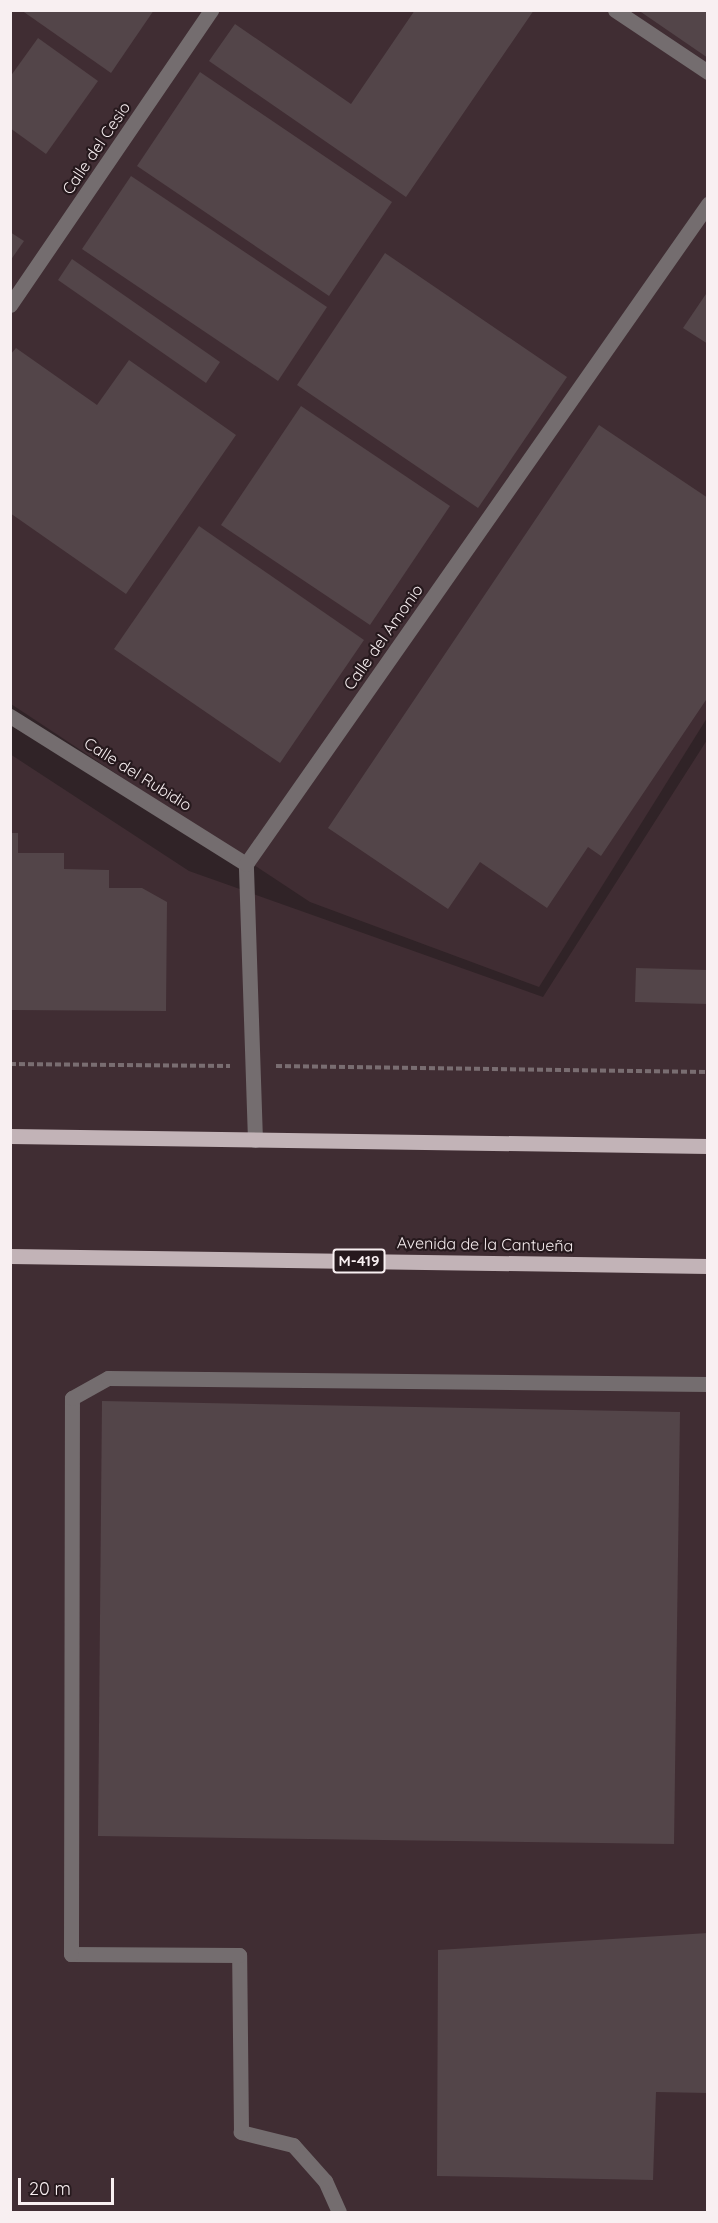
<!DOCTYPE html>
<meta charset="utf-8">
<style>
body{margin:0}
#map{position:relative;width:718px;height:2223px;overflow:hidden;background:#302327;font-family:Quicksand,sans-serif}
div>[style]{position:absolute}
.built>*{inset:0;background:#402d33}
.building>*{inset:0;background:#534549}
.path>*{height:4px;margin-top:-2px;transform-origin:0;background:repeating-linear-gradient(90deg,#796d71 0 6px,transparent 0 9px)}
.lane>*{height:15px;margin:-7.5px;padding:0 7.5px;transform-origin:7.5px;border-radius:7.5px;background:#746d6f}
.street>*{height:15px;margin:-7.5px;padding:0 7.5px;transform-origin:7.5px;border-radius:7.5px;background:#746d6f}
.primary>*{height:15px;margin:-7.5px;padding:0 7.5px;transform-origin:7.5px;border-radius:7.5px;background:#c2b3b7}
span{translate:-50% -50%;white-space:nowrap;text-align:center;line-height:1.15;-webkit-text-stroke:4.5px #26191d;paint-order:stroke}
.shield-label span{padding:2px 4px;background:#26191d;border:2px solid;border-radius:4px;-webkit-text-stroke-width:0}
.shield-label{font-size:15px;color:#f8eff1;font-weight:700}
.street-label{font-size:16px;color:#f8eff1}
.frame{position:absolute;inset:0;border:12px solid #f8eff1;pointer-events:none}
.scale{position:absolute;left:18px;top:2178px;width:96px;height:27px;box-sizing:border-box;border:3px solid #f8eff1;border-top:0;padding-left:8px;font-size:18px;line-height:21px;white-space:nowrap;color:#f8eff1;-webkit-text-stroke:4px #26191d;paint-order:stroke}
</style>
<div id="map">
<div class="built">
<i style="clip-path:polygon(10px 11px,707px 11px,707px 718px,539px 987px,310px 902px,11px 704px)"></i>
<i style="clip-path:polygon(707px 740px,707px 2212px,11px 2212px,10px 754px,189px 871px,543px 997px)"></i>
</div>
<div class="building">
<i style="clip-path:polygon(21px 10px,154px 10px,111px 73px)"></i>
<i style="clip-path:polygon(415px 10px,534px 10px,406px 197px,209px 61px,235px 24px,351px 104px)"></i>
<i style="clip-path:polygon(638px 10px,708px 10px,708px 58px)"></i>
<i style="clip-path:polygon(38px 38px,98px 81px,46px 154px,10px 128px,10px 77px)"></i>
<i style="clip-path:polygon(200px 72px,392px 202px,329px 296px,137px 166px)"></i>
<i style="clip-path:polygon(131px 176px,327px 307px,278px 381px,82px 249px)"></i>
<i style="clip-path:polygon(10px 232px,24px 241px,10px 261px)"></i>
<i style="clip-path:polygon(385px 253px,567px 377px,478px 508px,297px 385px)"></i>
<i style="clip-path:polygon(72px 259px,220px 362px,206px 383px,58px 280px)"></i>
<i style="clip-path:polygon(708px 291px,708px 344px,683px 328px)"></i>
<i style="clip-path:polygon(16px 348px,97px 405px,129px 360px,236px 435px,126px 594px,10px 513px,10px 355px)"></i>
<i style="clip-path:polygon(301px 406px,450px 506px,370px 625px,221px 525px)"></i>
<i style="clip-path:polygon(599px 425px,708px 498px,708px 697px,601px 856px,588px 847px,547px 908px,480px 862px,448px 909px,328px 828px)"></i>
<i style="clip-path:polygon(199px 526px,364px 640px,280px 763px,114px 649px)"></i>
<i style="clip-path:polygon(10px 833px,18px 833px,18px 853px,64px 853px,64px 869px,109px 870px,109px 888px,142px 888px,167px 902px,166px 1011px,10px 1010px)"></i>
<i style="clip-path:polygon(636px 968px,708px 970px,708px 1004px,635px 1002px)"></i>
<i style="clip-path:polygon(102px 1401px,680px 1412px,674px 1844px,98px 1836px)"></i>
<i style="clip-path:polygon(708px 1933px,708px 2093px,656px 2092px,653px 2180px,437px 2176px,438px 1950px)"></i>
</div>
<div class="path">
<i style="left:10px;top:1064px;width:220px;rotate:0.5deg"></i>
<i style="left:276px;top:1066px;width:432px;rotate:0.8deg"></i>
</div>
<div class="lane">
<i style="left:339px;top:2212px;width:34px;rotate:-114deg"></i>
<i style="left:325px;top:2181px;width:48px;rotate:-131.6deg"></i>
<i style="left:293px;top:2145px;width:54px;rotate:-166deg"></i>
<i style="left:241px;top:2132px;width:177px;rotate:-90.6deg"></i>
<i style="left:239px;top:1955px;width:168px;rotate:-179.7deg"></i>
<i style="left:71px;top:1954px;width:556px;rotate:-89.9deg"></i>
<i style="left:72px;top:1398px;width:41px;rotate:-29.1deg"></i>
<i style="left:108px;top:1378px;width:600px;rotate:0.57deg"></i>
</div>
<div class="street">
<i style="left:615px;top:10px;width:112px;rotate:33.7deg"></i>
<i style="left:10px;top:305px;width:357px;rotate:-55.7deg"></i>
<i style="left:10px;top:716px;width:279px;rotate:32.1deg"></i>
<i style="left:255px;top:1140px;width:276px;rotate:-91.9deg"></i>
<i style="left:246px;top:864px;width:806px;rotate:-55.01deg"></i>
</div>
<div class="primary">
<i style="left:10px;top:1136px;width:698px;rotate:0.82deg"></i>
<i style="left:10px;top:1256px;width:698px;rotate:0.82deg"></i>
</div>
<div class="shield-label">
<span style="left:359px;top:1261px">M-419</span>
</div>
<div class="street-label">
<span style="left:96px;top:148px;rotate:-56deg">Calle del Cesio</span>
<span style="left:383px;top:637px;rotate:-55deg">Calle del Amonio</span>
<span style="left:138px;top:774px;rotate:32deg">Calle del Rubidio</span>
<span style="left:485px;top:1244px;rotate:1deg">Avenida de la Cantueña</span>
</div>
<div class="frame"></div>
<div class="scale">20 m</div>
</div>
